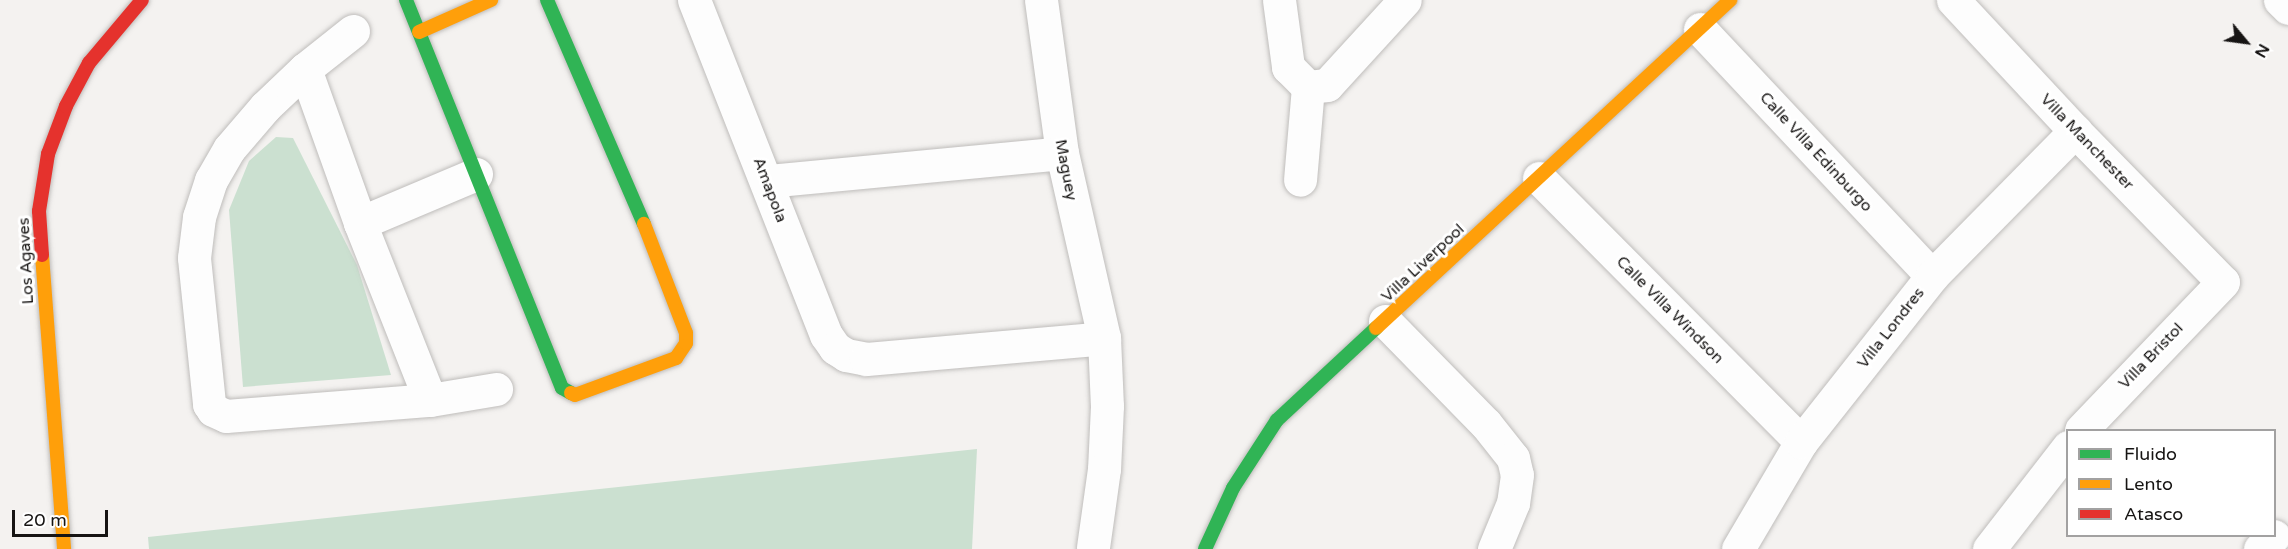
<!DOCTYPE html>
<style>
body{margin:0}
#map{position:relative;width:2288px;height:549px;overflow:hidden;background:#f4f2f0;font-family:"Varela Round",sans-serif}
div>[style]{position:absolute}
.green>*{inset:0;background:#cbe0d0}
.roads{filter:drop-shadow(0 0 2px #bfbdbb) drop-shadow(0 0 2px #bfbdbb)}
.street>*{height:33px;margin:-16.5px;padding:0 16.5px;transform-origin:16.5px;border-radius:16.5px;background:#fdfdfd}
.fast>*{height:14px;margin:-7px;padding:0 7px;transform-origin:7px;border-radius:7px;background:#30b455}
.slow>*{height:14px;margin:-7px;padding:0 7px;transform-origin:7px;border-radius:7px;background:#ff9f0a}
.jam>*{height:14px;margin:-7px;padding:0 7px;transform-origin:7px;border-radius:7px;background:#e5322d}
span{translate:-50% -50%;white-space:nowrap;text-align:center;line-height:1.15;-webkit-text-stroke:6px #fff;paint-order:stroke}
.street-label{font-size:16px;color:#161413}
.legend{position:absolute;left:2066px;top:429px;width:210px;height:108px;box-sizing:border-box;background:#fff;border:2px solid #a2a1a1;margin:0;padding:8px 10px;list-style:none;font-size:18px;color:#161413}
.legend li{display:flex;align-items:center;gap:12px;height:30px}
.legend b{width:30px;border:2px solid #a2a1a1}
.north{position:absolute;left:2216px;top:12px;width:60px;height:60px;-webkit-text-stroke:4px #fff;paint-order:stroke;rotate:119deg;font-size:16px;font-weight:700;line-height:24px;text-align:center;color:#161413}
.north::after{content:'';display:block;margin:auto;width:21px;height:27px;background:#161413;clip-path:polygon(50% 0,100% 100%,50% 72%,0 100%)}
.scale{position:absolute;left:12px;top:510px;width:96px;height:27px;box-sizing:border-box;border:3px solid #161413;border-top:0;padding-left:8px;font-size:18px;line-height:21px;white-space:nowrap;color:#161413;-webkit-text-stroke:4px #fff;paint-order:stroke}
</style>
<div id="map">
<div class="green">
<i style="clip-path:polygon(276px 137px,293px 138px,357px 265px,391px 375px,243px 387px,229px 210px,249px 161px)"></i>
<i style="clip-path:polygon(977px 449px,972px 549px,149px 549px,148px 537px)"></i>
</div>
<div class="roads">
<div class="street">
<i style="left:694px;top:0;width:360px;rotate:68.5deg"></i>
<i style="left:826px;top:335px;width:16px;rotate:55deg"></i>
<i style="left:835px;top:348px;width:13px;rotate:32deg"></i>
<i style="left:846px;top:355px;width:20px;rotate:11deg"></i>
<i style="left:866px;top:359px;width:239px;rotate:-5deg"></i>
<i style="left:1041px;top:0;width:154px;rotate:82.2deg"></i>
<i style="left:1062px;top:153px;width:190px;rotate:77.2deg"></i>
<i style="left:1104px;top:338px;width:68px;rotate:87.5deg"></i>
<i style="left:1107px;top:406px;width:63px;rotate:92.7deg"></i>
<i style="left:1104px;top:469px;width:79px;rotate:98deg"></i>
<i style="left:1279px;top:0;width:68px;rotate:82.3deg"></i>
<i style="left:1288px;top:67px;width:28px;rotate:45deg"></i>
<i style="left:1308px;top:87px;width:93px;rotate:94.9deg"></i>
<i style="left:1953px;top:0;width:179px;rotate:47deg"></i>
<i style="left:2075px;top:131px;width:211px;rotate:45.6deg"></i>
<i style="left:2223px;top:282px;width:205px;rotate:133.8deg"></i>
<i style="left:2280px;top:0;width:11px;rotate:45deg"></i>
<i style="left:1700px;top:29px;width:339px;rotate:46.8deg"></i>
<i style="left:353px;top:31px;width:61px;rotate:141.6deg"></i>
<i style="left:305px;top:69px;width:55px;rotate:136.5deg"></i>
<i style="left:265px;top:107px;width:55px;rotate:130.6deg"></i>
<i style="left:229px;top:149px;width:36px;rotate:120deg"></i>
<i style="left:211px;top:180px;width:39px;rotate:108deg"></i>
<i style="left:199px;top:217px;width:41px;rotate:97deg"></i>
<i style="left:194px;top:258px;width:147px;rotate:84.1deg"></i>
<i style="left:209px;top:404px;width:7px;rotate:56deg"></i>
<i style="left:213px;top:410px;width:14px;rotate:25deg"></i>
<i style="left:226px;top:416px;width:205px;rotate:-4.5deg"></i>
<i style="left:430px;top:400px;width:67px;rotate:-9.5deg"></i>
<i style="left:305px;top:69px;width:164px;rotate:70.3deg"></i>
<i style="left:360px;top:223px;width:190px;rotate:68.4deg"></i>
<i style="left:1308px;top:87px;width:19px;rotate:-6deg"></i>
<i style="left:1327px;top:85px;width:115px;rotate:-47.5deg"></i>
<i style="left:1539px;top:178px;width:372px;rotate:45.2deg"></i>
<i style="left:767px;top:181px;width:296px;rotate:-5.4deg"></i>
<i style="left:360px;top:223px;width:126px;rotate:-22.9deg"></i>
<i style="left:1385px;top:321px;width:144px;rotate:45.6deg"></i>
<i style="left:1486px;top:424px;width:43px;rotate:51.5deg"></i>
<i style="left:1513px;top:458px;width:17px;rotate:77deg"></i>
<i style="left:1517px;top:475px;width:28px;rotate:98deg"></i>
<i style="left:1513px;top:503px;width:50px;rotate:112.4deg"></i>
<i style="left:1738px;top:549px;width:124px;rotate:-59.5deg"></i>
<i style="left:1801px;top:442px;width:211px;rotate:-51.7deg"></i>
<i style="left:1932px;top:276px;width:204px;rotate:-45.4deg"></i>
<i style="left:1989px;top:549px;width:129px;rotate:-52.2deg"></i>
<i style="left:2260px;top:549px;width:19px;rotate:-43deg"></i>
</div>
<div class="fast">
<i style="left:406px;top:0;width:418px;rotate:68.1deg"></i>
<i style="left:562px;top:388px;width:10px;rotate:29deg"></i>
<i style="left:547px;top:0;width:244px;rotate:66.6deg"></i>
<i style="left:1205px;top:549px;width:67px;rotate:-65.3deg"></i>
<i style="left:1233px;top:488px;width:81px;rotate:-57.1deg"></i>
<i style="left:1277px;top:420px;width:135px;rotate:-42.9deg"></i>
</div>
<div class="slow">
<i style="left:419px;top:32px;width:79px;rotate:-24deg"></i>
<i style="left:42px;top:255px;width:295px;rotate:85.7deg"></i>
<i style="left:1376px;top:328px;width:483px;rotate:-42.8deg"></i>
<i style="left:571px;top:393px;width:4px;rotate:27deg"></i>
<i style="left:575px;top:395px;width:108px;rotate:-20.1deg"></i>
<i style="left:676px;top:358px;width:18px;rotate:-56deg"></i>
<i style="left:686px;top:343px;width:10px;rotate:-90deg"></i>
<i style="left:686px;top:333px;width:117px;rotate:-111.1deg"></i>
</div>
<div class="jam">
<i style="left:42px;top:255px;width:44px;rotate:-93.9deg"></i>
<i style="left:39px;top:211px;width:58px;rotate:-81deg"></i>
<i style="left:48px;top:154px;width:51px;rotate:-69.4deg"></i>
<i style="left:66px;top:106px;width:49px;rotate:-61.9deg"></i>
<i style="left:89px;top:63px;width:82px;rotate:-49.9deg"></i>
</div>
</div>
<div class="street-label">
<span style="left:2087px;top:142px;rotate:46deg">Villa Manchester</span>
<span style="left:1816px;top:152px;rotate:47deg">Calle Villa Edinburgo</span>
<span style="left:1066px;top:170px;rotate:79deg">Maguey</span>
<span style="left:770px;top:190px;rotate:69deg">Amapola</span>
<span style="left:26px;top:261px;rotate:-93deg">Los Agaves</span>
<span style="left:1423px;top:263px;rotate:-43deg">Villa Liverpool</span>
<span style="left:1670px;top:310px;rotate:45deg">Calle Villa Windson</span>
<span style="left:1891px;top:328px;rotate:-52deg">Villa Londres</span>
<span style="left:2151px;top:356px;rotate:-46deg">Villa Bristol</span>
</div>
<ul class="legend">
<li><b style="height:8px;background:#30b455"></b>Fluido</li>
<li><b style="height:8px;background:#ff9f0a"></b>Lento</li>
<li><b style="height:8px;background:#e5322d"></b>Atasco</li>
</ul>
<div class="north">N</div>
<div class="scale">20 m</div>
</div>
